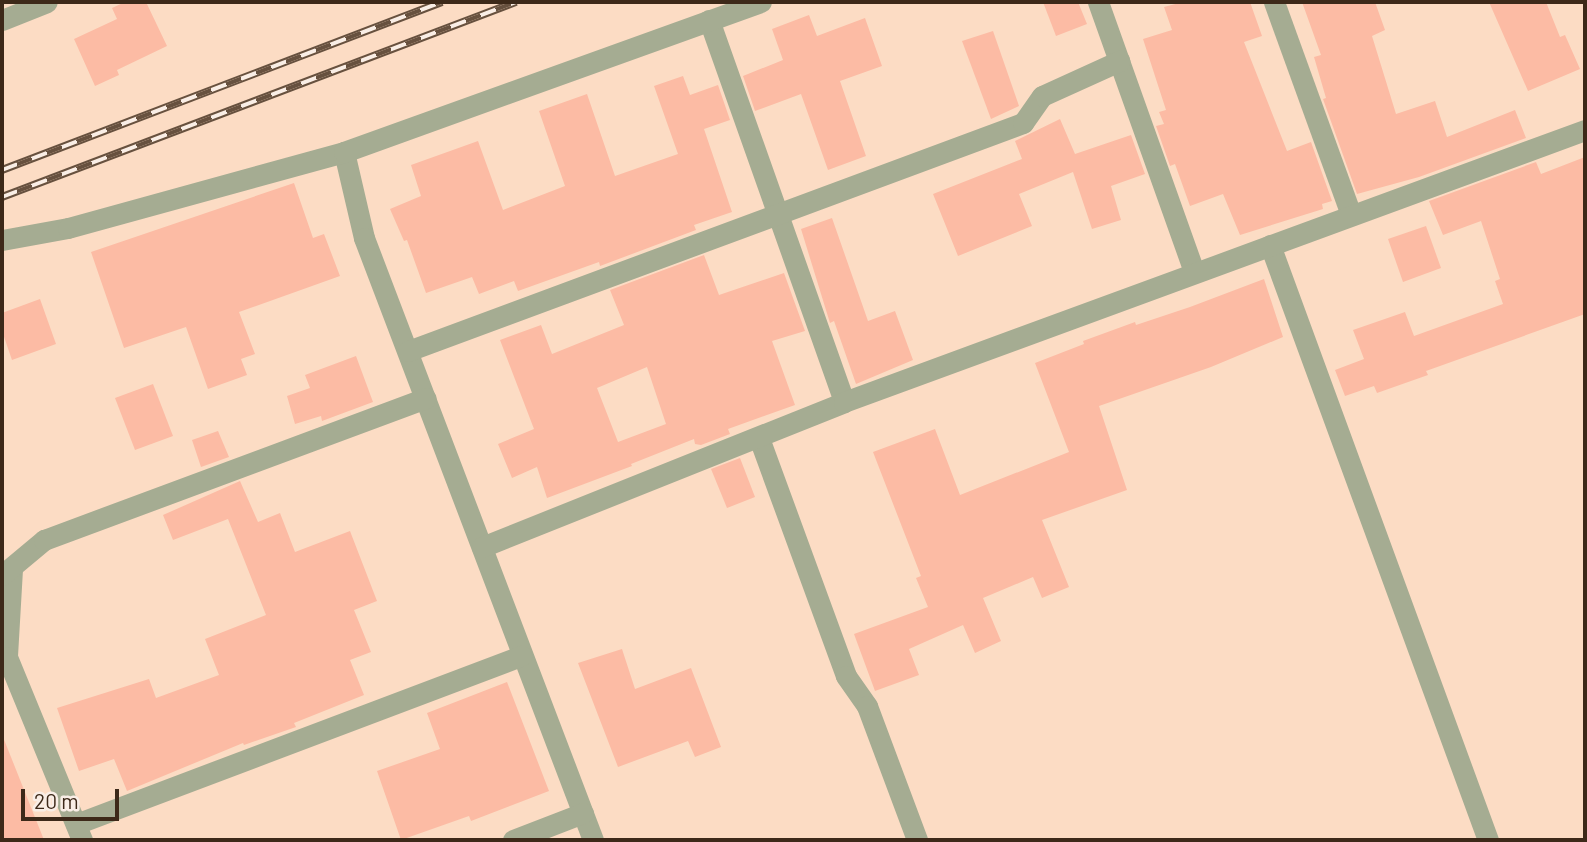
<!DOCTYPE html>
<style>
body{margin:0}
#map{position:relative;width:1587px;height:842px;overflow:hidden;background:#fcdcc4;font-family:Barlow,sans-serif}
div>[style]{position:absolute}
.building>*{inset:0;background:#fcbba4}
.minor>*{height:21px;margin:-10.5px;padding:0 10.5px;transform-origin:10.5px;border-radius:10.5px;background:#a5ac92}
.rail>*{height:8px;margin-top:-4px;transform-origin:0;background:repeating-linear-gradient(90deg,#f9eee6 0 16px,#67513f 0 32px);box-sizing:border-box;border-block:2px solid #67513f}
span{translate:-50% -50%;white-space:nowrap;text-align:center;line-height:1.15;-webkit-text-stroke:5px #f9eee6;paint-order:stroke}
.frame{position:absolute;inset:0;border:4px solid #3d2919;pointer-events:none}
.scale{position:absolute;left:21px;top:789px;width:98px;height:32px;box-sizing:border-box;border:4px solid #3d2919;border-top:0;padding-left:9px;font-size:21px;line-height:24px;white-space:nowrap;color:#3d2919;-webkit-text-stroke:5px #f9eee6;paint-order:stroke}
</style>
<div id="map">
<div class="building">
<i style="clip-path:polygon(125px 2px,146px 2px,167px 46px,117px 70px,119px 75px,95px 86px,74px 39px,117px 19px,112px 8px)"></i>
<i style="clip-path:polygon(1043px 2px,1078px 2px,1087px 24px,1056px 36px)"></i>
<i style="clip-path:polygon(1183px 2px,1250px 2px,1262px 36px,1244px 42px,1287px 151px,1311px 142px,1332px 201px,1322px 204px,1323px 209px,1240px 235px,1223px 194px,1190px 206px,1175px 164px,1170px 166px,1156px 126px,1164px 124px,1159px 112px,1166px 110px,1143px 39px,1172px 30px,1164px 7px)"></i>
<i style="clip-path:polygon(1302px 2px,1375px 2px,1385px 30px,1372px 36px,1396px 114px,1435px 101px,1447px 137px,1515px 110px,1526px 138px,1419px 177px,1357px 194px,1323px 99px,1326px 98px,1314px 57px,1321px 55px)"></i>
<i style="clip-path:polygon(1489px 2px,1546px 2px,1560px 37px,1565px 35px,1580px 69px,1528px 91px)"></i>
<i style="clip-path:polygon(809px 15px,817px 36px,865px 18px,882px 66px,840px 81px,866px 156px,828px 170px,801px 94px,755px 111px,743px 76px,783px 60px,772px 29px)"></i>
<i style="clip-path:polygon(993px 31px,1019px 106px,991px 119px,962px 41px)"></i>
<i style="clip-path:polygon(683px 76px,690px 95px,718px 85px,730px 120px,704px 129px,732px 212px,694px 225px,696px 230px,600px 266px,599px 262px,518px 291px,514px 281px,479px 294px,472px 277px,426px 293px,407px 240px,404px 241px,390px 209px,421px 196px,411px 165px,478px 141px,503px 210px,565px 186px,539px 111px,587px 94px,615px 176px,678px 154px,654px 86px)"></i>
<i style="clip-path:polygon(1060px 119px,1075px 154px,1131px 135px,1145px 174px,1111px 186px,1121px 220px,1092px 229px,1073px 172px,1019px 194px,1032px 226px,958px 256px,933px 194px,1022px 159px,1015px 141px)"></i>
<i style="clip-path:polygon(1585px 157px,1585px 314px,1426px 371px,1428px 375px,1377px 393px,1374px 386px,1345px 396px,1335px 370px,1364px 359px,1353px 330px,1405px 312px,1414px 336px,1503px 304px,1495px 281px,1500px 279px,1481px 221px,1443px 235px,1429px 201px,1536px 162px,1541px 174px)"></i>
<i style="clip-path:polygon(294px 183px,313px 238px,324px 234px,340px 276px,239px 312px,255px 354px,241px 359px,247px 375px,208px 389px,186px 327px,124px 348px,91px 252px)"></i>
<i style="clip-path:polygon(832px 218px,868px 321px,895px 311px,913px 360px,856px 384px,834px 321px,830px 323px,801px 229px)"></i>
<i style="clip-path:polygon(1426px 226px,1441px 268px,1403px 282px,1388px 239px)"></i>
<i style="clip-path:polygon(evenodd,704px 255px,719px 295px,784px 273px,805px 331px,772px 341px,795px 405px,728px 429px,730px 434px,701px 445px,695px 444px,694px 439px,631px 464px,632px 466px,547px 498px,537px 467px,512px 478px,498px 444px,534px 429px,500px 340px,541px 325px,552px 354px,624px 325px,610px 290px,704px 255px,647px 367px,666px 424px,618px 442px,597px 388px,647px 367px)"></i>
<i style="clip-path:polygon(1264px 279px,1283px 337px,1211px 367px,1099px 406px,1127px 490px,1042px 520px,1069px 587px,1042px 598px,1033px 577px,983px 598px,1001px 641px,975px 653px,963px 625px,909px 649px,919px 675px,875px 691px,854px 634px,928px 607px,916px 578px,921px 576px,873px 452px,935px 429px,960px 495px,1069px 452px,1035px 363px,1084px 344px,1083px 341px,1135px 322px,1136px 325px,1190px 307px)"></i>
<i style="clip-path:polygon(40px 299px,56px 344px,12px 360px,2px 331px,2px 313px)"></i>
<i style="clip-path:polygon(356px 356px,373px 402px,322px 421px,321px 416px,295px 424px,287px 396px,310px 388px,305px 375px)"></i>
<i style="clip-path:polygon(153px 384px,173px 436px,135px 450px,115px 398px)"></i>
<i style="clip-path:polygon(218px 431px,229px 457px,201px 467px,192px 440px)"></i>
<i style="clip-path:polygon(740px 458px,755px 497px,727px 508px,711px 469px)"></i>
<i style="clip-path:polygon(240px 481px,258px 522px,280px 513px,295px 552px,350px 531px,377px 601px,354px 610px,371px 652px,350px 660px,364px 695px,294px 723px,296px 727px,244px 745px,243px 743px,127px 791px,114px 759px,79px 771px,57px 708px,149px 679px,156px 698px,219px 675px,205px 639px,266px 615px,228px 519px,173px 540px,163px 515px)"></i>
<i style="clip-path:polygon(622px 649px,635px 689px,691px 668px,721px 747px,695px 757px,688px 741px,618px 767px,578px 663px)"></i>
<i style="clip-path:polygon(507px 682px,549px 791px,471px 821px,469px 816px,401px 840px,377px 771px,440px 749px,427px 713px)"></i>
<i style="clip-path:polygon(3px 737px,44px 840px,2px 840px)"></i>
</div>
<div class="minor">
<i style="left:1098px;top:2px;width:287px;rotate:70.4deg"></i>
<i style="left:1274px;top:2px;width:226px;rotate:70.1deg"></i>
<i style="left:2px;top:20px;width:48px;rotate:-21.8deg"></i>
<i style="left:709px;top:20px;width:405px;rotate:70.5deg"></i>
<i style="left:344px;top:152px;width:88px;rotate:76.9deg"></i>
<i style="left:364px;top:238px;width:644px;rotate:69.17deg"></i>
<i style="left:2px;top:240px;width:67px;rotate:-10.3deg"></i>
<i style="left:68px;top:228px;width:286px;rotate:-15.4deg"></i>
<i style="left:344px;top:152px;width:443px;rotate:-19.8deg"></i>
<i style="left:1270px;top:245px;width:634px;rotate:69.88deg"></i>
<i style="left:408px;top:351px;width:656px;rotate:-20.34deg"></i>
<i style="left:1023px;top:123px;width:33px;rotate:-55deg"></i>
<i style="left:1042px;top:96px;width:85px;rotate:-24.4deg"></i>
<i style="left:759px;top:438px;width:253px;rotate:69.9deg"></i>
<i style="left:846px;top:676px;width:37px;rotate:55deg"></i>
<i style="left:867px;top:706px;width:143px;rotate:69.5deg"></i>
<i style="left:482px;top:547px;width:390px;rotate:-21.8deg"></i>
<i style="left:844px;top:402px;width:789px;rotate:-20.16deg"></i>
<i style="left:12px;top:569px;width:88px;rotate:93.3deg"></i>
<i style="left:7px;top:657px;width:198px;rotate:67.7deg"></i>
<i style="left:2px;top:575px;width:55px;rotate:-39.8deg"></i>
<i style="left:44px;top:540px;width:407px;rotate:-20.4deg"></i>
<i style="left:76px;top:824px;width:476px;rotate:-20.7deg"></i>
<i style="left:513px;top:840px;width:75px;rotate:-21.1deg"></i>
</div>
<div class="rail">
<i style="left:2px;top:170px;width:471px;rotate:-20.9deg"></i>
<i style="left:2px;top:197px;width:550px;rotate:-20.78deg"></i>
</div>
<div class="frame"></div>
<div class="scale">20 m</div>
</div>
